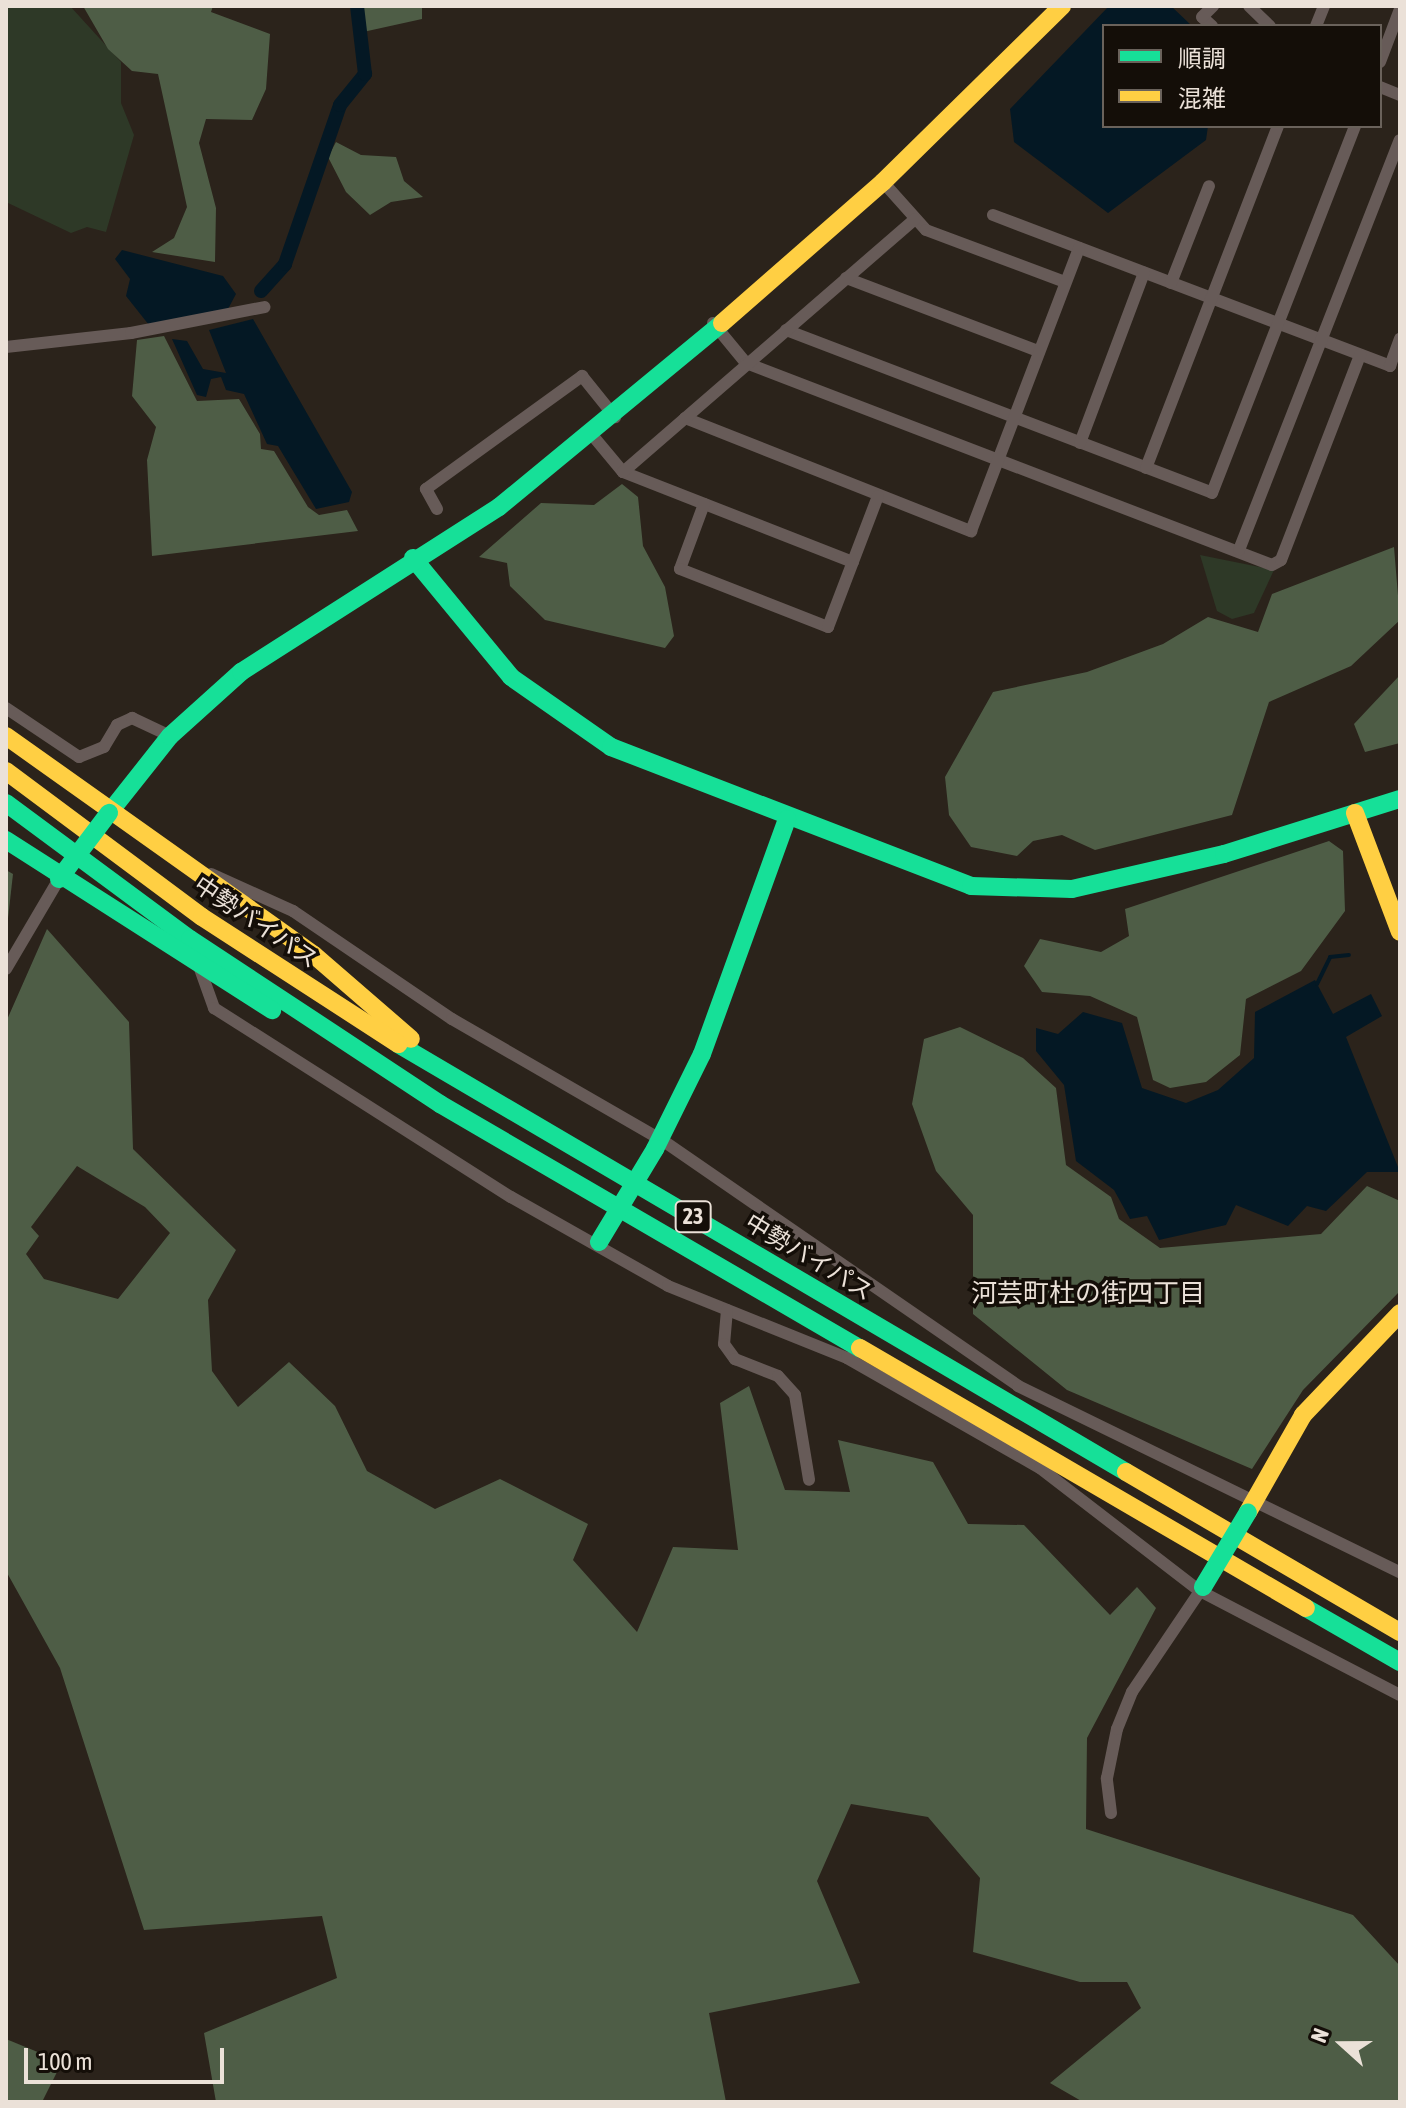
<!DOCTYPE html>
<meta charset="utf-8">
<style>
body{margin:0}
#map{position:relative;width:1406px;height:2108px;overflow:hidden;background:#2b231b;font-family:"Asap Condensed","Noto Sans JP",sans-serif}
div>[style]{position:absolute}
.green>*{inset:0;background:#2e3927}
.forest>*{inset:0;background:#4e5d46}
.water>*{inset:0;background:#041824}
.stream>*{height:4px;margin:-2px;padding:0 2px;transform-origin:2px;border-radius:2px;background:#041824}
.canal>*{height:14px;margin:-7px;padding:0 7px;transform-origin:7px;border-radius:7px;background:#041824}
.street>*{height:12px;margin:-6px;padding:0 6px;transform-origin:6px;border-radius:6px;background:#675b58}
.fast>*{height:18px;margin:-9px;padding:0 9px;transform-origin:9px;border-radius:9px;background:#16e098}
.slow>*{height:18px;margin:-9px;padding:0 9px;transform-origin:9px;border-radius:9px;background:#ffcf43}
.fast-bridge>*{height:18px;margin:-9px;padding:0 9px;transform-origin:9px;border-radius:9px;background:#16e098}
span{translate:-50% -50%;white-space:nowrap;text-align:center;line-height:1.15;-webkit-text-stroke:7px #140e08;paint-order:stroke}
.shield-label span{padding:2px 6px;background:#140e08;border:2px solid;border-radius:6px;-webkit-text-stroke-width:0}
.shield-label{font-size:22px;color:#ebe1d8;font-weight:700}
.street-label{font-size:24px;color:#ebe1d8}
.neighbourhood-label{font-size:26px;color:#ebe1d8}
.frame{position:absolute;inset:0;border:8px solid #ebe1d8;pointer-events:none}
.legend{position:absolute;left:1102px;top:24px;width:280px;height:104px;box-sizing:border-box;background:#140e08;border:2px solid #6a625b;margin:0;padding:10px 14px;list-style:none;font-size:24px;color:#ebe1d8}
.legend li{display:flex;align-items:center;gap:16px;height:40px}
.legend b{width:40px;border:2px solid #6a625b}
.north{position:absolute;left:1302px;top:2004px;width:80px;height:80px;-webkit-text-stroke:6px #140e08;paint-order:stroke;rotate:291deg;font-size:22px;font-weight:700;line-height:32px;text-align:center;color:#ebe1d8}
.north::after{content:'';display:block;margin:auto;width:28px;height:36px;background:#ebe1d8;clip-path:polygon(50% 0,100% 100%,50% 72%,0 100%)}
.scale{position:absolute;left:24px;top:2048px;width:200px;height:36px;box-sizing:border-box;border:4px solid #ebe1d8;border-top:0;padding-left:10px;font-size:24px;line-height:28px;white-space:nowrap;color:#ebe1d8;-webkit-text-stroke:6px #140e08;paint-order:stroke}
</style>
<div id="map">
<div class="green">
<i style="clip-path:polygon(6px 6px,70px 6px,121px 62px,121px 103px,134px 135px,106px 232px,87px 227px,71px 233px,6px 202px)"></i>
<i style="clip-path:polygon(1200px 555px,1274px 570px,1254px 613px,1232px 619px,1217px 611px)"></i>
</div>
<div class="forest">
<i style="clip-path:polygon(83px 6px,213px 6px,211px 12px,270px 34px,266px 89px,252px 120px,206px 119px,199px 143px,216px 208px,215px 262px,152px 252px,174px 238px,187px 207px,158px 74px,132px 71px,108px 49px)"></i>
<i style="clip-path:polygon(364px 6px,422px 6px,422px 19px,363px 32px)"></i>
<i style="clip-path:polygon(336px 142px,361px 155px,396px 157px,404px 181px,423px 197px,391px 202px,370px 215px,346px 192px,328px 157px)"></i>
<i style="clip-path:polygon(164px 336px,197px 401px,239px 399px,260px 434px,261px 449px,274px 451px,308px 507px,319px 515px,347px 510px,358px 531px,152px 556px,147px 460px,156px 427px,132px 396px,137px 340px)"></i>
<i style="clip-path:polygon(622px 484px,638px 497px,643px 546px,665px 587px,674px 636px,665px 648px,545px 620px,510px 586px,507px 563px,479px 557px,541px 503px,594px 505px)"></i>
<i style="clip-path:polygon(1394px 547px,1400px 620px,1351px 666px,1269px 702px,1232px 815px,1095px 850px,1062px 835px,1033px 841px,1017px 856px,971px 847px,949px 815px,945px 777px,993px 692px,1087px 672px,1163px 644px,1208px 617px,1258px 632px,1272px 594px)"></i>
<i style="clip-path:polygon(1400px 675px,1400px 743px,1365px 752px,1354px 724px)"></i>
<i style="clip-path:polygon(1329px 841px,1343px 851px,1345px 911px,1301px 971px,1246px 999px,1240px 1055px,1206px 1082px,1170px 1088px,1153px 1080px,1137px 1017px,1090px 996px,1042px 992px,1024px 966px,1040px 939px,1101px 952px,1129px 936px,1125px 909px)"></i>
<i style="clip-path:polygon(6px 870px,13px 874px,6px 936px)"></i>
<i style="clip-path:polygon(evenodd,47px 929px,129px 1022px,133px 1149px,236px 1250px,208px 1300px,212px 1371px,238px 1407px,289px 1362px,335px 1406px,367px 1471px,435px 1509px,500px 1479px,588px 1524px,573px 1560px,637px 1632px,673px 1547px,738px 1550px,720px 1403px,749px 1386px,785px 1490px,850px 1492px,838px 1440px,933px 1462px,968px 1524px,1024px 1525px,1110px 1615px,1137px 1587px,1156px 1608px,1087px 1738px,1086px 1829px,1353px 1915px,1400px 1966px,1400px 2102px,1083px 2102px,1050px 2083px,1141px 2008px,1127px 1982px,1080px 1982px,973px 1952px,980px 1878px,928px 1817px,851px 1804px,817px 1881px,860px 1983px,709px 2013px,726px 2102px,216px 2102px,204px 2033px,337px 1978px,322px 1916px,144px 1930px,60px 1668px,6px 1571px,6px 1022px,47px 929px,77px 1166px,145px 1207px,170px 1233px,118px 1299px,44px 1279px,26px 1254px,39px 1236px,31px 1227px,77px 1166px)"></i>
<i style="clip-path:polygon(960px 1027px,1023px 1058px,1056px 1088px,1066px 1165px,1111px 1197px,1119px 1219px,1160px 1248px,1321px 1234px,1367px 1186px,1400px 1201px,1400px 1291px,1303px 1390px,1252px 1469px,1067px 1390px,973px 1314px,973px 1215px,936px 1171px,912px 1104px,924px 1039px)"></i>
<i style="clip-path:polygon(6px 2039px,62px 2062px,42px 2102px,6px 2102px)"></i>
</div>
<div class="water">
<i style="clip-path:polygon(1109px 6px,1171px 6px,1192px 26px,1104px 26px,1104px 126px,1208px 126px,1206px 140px,1108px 213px,1014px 142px,1010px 109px)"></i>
<i style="clip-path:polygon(122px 250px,223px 276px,236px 294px,228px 309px,149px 325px,126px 296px,130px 279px,115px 259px)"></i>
<i style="clip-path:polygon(253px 319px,352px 492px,349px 502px,316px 509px,278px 446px,267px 444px,244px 394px,226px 390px,221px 377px,211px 379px,206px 397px,197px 395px,172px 339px,187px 341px,203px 369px,226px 373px,209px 330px)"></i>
<i style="clip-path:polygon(1315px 980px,1333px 1014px,1371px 994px,1382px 1016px,1346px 1037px,1400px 1172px,1367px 1172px,1326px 1211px,1307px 1206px,1288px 1226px,1236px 1205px,1226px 1225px,1159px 1240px,1147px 1216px,1130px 1219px,1114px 1190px,1076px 1161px,1064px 1085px,1036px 1051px,1036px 1028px,1058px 1034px,1083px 1012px,1122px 1023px,1142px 1088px,1186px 1103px,1218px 1090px,1254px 1058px,1255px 1012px)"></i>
</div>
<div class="stream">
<i style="left:1317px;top:984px;width:30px;rotate:-64deg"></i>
<i style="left:1330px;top:957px;width:19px;rotate:-6deg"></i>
</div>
<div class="canal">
<i style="left:261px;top:291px;width:36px;rotate:-48deg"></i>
<i style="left:285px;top:264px;width:168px;rotate:-70.9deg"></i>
<i style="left:340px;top:105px;width:40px;rotate:-51deg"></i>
<i style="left:365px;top:74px;width:68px;rotate:-96.7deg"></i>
</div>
<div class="street">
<i style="left:1249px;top:6px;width:29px;rotate:44deg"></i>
<i style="left:1212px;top:26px;width:13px;rotate:-138deg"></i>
<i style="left:1202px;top:17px;width:16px;rotate:-45deg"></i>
<i style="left:1316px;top:26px;width:22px;rotate:-68deg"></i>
<i style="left:1380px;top:62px;width:57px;rotate:-69.3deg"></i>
<i style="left:1380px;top:87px;width:22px;rotate:22deg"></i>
<i style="left:883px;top:182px;width:64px;rotate:48.1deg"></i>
<i style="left:926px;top:230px;width:148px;rotate:20.5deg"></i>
<i style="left:993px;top:215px;width:425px;rotate:20.8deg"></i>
<i style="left:1390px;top:366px;width:29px;rotate:-70deg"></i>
<i style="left:846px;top:278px;width:205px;rotate:20.8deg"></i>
<i style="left:1171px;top:283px;width:104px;rotate:-68.6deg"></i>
<i style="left:713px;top:323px;width:52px;rotate:50.5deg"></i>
<i style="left:746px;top:363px;width:563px;rotate:21.01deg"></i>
<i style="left:1272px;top:565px;width:10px;rotate:-29deg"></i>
<i style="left:1281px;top:560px;width:220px;rotate:-68.9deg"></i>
<i style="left:786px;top:330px;width:456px;rotate:20.9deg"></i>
<i style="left:1212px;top:493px;width:394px;rotate:-68.7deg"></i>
<i style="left:6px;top:347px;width:126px;rotate:-6.4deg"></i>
<i style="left:131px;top:333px;width:136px;rotate:-11deg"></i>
<i style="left:685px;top:418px;width:308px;rotate:21.6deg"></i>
<i style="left:971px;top:531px;width:303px;rotate:-69.1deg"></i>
<i style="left:593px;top:436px;width:47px;rotate:50.2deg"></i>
<i style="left:623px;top:472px;width:247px;rotate:21.4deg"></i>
<i style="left:1080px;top:443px;width:182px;rotate:-69.4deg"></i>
<i style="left:1146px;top:468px;width:367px;rotate:-68.9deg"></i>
<i style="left:623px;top:472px;width:386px;rotate:-40.9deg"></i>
<i style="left:704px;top:504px;width:69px;rotate:110.3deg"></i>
<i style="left:680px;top:569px;width:159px;rotate:21.4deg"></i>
<i style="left:828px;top:627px;width:140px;rotate:-69.1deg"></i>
<i style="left:437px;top:509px;width:23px;rotate:-119deg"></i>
<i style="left:426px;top:489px;width:193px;rotate:-35.9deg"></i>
<i style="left:582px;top:376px;width:53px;rotate:51.2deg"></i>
<i style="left:1239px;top:550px;width:440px;rotate:-68.6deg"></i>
<i style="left:6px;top:708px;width:88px;rotate:33.9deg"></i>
<i style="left:79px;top:757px;width:27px;rotate:-22deg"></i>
<i style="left:104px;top:747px;width:26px;rotate:-59deg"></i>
<i style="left:117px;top:725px;width:17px;rotate:-25deg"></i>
<i style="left:132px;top:718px;width:42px;rotate:25.3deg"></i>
<i style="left:211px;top:874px;width:90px;rotate:24.3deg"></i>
<i style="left:293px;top:911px;width:192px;rotate:34.2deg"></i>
<i style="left:452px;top:1019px;width:242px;rotate:30deg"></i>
<i style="left:662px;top:1140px;width:433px;rotate:34.6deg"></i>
<i style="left:1018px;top:1386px;width:425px;rotate:26deg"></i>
<i style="left:199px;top:966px;width:45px;rotate:70.3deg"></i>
<i style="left:214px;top:1008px;width:352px;rotate:32.5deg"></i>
<i style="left:511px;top:1197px;width:180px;rotate:29.5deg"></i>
<i style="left:668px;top:1286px;width:193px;rotate:21.9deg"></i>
<i style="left:847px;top:1358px;width:222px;rotate:29.7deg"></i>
<i style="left:1040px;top:1468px;width:202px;rotate:37.6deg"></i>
<i style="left:1200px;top:1591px;width:225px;rotate:27.5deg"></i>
<i style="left:6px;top:969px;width:104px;rotate:-59.5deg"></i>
<i style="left:727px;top:1310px;width:34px;rotate:95deg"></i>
<i style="left:724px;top:1344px;width:19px;rotate:54deg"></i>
<i style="left:735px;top:1359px;width:46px;rotate:21.6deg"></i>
<i style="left:778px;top:1376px;width:25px;rotate:48deg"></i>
<i style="left:795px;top:1395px;width:86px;rotate:80.6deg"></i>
<i style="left:1111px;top:1813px;width:35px;rotate:-97deg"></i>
<i style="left:1107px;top:1778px;width:50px;rotate:-78.5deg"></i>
<i style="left:1117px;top:1729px;width:40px;rotate:-68deg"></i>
<i style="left:1132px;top:1692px;width:122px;rotate:-56deg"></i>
</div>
<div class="fast">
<i style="left:413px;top:558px;width:154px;rotate:50.5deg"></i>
<i style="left:511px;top:677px;width:122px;rotate:35deg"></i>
<i style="left:611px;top:747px;width:386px;rotate:21.1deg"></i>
<i style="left:971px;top:886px;width:101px;rotate:1.7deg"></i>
<i style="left:1072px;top:889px;width:156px;rotate:-13deg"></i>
<i style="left:1224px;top:854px;width:184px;rotate:-17.4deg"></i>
<i style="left:6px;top:803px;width:229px;rotate:36.5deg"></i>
<i style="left:190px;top:939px;width:300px;rotate:33.4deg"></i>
<i style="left:440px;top:1104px;width:486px;rotate:30.2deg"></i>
<i style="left:109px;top:813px;width:98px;rotate:-51.6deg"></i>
<i style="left:170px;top:736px;width:96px;rotate:-42deg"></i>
<i style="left:241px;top:672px;width:306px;rotate:-32.6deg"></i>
<i style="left:499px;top:507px;width:289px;rotate:-39.5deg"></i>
<i style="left:6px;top:840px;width:316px;rotate:32.6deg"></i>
<i style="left:398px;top:1044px;width:844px;rotate:30.45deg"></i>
<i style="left:655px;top:1149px;width:106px;rotate:-63.7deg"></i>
<i style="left:702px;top:1054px;width:250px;rotate:-70.1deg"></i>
<i style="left:1306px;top:1608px;width:108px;rotate:29.9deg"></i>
</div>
<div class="slow">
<i style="left:722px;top:323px;width:214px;rotate:-41.2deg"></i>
<i style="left:883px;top:182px;width:251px;rotate:-44.5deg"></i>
<i style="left:6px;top:736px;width:378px;rotate:35.4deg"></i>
<i style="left:314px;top:955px;width:128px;rotate:40.9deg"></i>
<i style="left:6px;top:771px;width:244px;rotate:36.7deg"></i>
<i style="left:202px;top:917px;width:234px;rotate:32.9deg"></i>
<i style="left:1355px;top:813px;width:127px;rotate:69.3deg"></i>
<i style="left:860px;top:1348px;width:516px;rotate:30.24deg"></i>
<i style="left:1126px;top:1472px;width:317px;rotate:30.3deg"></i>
<i style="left:1248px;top:1512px;width:112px;rotate:-60.4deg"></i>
<i style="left:1303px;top:1415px;width:141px;rotate:-46.4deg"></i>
</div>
<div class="fast-bridge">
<i style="left:59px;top:879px;width:83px;rotate:-52.9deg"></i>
<i style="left:599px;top:1242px;width:109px;rotate:-58.9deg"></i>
<i style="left:1203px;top:1587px;width:87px;rotate:-59deg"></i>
</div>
<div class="shield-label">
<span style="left:693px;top:1217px">23</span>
</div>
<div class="street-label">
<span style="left:256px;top:922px;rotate:34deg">中勢バイパス</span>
<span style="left:809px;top:1257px;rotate:31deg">中勢バイパス</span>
</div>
<div class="neighbourhood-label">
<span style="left:1088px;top:1294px">河芸町杜の街四丁目</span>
</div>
<div class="frame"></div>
<ul class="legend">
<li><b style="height:10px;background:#16e098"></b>順調</li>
<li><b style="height:10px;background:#ffcf43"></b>混雑</li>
</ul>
<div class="north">N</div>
<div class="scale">100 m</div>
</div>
